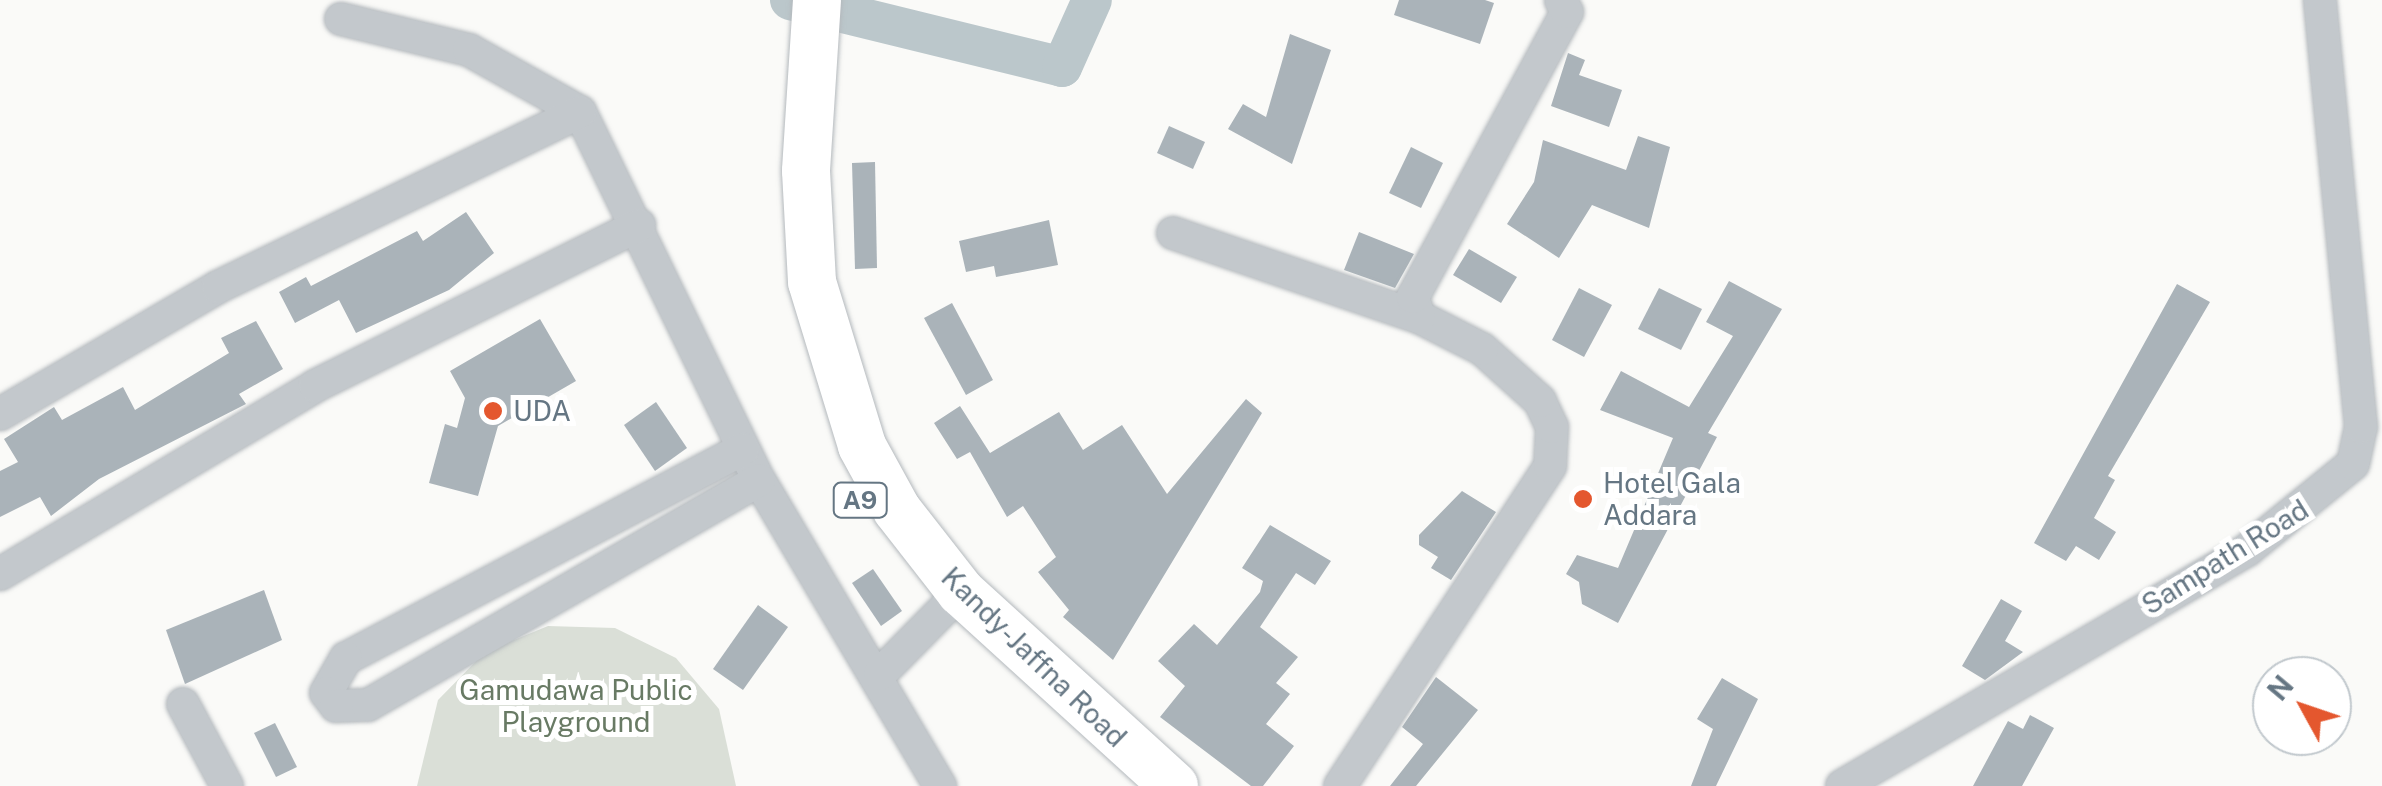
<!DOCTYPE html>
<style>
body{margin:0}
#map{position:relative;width:2382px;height:786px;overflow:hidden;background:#fafaf8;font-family:"Public Sans",sans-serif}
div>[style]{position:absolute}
.green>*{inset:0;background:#dadfd7}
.river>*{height:40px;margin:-20px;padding:0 20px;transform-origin:20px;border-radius:20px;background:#bbc7cb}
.building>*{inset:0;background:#aab3b9}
.roads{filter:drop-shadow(0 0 2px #b4b9bd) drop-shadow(0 0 2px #b4b9bd)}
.minor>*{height:32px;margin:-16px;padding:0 16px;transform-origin:16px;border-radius:16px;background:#c3c8cc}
.highway>*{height:48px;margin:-24px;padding:0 24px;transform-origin:24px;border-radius:24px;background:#fff}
.dots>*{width:28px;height:28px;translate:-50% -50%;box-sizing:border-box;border:5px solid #fff;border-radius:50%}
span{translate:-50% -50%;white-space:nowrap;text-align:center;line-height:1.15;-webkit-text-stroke:10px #fff;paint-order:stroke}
.shield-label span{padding:2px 8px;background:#fff;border:2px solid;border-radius:8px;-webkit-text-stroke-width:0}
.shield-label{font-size:25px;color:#657683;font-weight:700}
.poi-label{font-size:28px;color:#657683}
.left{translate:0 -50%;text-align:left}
.street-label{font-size:28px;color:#657683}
.park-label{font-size:28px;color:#687a64}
.north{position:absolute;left:2252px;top:656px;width:100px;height:100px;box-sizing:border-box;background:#fff;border:2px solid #c1c8cd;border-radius:50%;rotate:310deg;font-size:28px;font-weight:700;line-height:40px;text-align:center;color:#657683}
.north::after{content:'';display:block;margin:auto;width:35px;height:45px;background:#e4572e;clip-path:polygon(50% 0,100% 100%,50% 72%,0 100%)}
</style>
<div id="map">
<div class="green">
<i style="clip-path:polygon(548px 626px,615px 628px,676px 658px,719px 709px,736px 786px,417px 786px,438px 700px,485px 652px)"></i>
</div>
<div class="river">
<i style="left:790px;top:0;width:280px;rotate:13.8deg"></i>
<i style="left:1062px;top:67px;width:73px;rotate:-65.9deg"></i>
</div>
<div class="building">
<i style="clip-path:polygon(1399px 0,1485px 0,1494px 3px,1480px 44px,1394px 15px)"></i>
<i style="clip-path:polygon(1290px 34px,1331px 50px,1292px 164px,1228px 129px,1243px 104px,1266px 117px)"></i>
<i style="clip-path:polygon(1568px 53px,1585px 60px,1579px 75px,1622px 90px,1609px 127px,1551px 106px)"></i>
<i style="clip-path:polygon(1169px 126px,1205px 142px,1193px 169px,1157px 153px)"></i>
<i style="clip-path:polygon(1638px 136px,1670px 147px,1649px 228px,1592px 205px,1559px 258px,1507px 224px,1534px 182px,1543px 140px,1626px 170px)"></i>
<i style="clip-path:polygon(1411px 147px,1443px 163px,1421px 208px,1389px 193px)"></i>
<i style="clip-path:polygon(875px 162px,877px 268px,855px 269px,852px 163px)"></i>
<i style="clip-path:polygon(466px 212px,494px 253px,449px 290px,356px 333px,339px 300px,295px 323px,279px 292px,306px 277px,311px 286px,417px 231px,423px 241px)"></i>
<i style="clip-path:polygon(1049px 220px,1058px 265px,996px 277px,994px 266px,966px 272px,959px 241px)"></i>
<i style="clip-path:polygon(1359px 232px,1414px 254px,1395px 288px,1344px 270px)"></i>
<i style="clip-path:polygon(1469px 249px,1517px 277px,1501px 303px,1453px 275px)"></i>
<i style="clip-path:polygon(1729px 281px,1782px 309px,1708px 433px,1717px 437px,1618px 623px,1582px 604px,1579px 582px,1566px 574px,1577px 555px,1618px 568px,1673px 438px,1600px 410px,1621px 371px,1689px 407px,1733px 336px,1706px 322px)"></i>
<i style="clip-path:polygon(2177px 284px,2210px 302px,2108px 476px,2115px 480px,2094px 518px,2116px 532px,2099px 560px,2076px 546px,2066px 561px,2034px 543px)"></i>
<i style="clip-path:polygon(1579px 288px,1612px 305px,1584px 357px,1552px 340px)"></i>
<i style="clip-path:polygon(1659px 288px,1702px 309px,1681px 350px,1638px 329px)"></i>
<i style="clip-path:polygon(952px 303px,993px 380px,966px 395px,924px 318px)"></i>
<i style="clip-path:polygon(540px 319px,576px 381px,498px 426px,478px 496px,429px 483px,445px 424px,457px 428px,465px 398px,450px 371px)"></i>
<i style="clip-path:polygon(256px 321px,283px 369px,239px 394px,246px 404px,99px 479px,51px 516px,40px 497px,0 517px,0 471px,18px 462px,4px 439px,54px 407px,62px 420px,123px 387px,135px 410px,229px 353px,221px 338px)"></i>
<i style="clip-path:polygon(1246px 399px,1262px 413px,1113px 660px,1063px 617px,1069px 610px,1038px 572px,1056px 557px,1023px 506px,1007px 517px,970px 452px,957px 459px,934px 423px,960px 406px,990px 453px,1059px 412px,1083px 450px,1122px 425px,1167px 494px)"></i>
<i style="clip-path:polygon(656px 402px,687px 448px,655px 471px,624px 425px)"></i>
<i style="clip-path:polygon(1462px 491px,1496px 512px,1451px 580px,1431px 568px,1438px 557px,1419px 545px,1419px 535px)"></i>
<i style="clip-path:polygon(1270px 525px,1331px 561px,1315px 585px,1296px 573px,1260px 627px,1298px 657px,1276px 683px,1290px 694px,1266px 724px,1294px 746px,1263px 786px,1251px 786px,1160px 717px,1185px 686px,1158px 661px,1194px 624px,1217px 645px,1260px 592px,1263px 581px,1242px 568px)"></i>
<i style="clip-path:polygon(873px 569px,902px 611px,881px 626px,852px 583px)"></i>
<i style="clip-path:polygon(264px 590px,282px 640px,185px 684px,166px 630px)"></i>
<i style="clip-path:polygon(2001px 599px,2022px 611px,2005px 641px,2023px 652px,1985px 680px,1962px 666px)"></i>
<i style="clip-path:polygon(758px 605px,788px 627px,743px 690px,713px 669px)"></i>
<i style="clip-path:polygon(1436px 677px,1478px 710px,1416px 786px,1390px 786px,1423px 744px,1402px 727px)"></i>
<i style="clip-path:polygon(1722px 678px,1758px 699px,1716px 786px,1691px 786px,1713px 729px,1697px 719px)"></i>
<i style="clip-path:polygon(2030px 715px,2054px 728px,2022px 786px,1973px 786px,2008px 721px,2023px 729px)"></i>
<i style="clip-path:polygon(275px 723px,297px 767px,276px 777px,254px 733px)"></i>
</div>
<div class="roads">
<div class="minor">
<i style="left:341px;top:19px;width:132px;rotate:13.6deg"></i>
<i style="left:469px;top:50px;width:127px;rotate:29.2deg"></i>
<i style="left:580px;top:112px;width:409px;rotate:64.1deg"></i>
<i style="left:759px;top:480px;width:356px;rotate:59.4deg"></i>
<i style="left:1173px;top:233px;width:260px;rotate:18.9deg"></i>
<i style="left:0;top:414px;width:252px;rotate:-30.2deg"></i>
<i style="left:218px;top:287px;width:402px;rotate:-25.8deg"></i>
<i style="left:743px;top:449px;width:449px;rotate:152.2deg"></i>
<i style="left:346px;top:658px;width:40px;rotate:119.7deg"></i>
<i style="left:326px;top:693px;width:16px;rotate:52deg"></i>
<i style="left:336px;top:706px;width:32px;rotate:-2deg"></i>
<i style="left:368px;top:705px;width:451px;rotate:-29.9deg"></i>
<i style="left:0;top:574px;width:367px;rotate:-30.8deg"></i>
<i style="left:315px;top:386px;width:362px;rotate:-26.4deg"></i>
<i style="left:880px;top:674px;width:115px;rotate:-45.4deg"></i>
<i style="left:183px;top:704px;width:93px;rotate:61.8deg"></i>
<i style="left:1340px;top:786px;width:383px;rotate:-56.7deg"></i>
<i style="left:1550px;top:466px;width:39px;rotate:-87deg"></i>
<i style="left:1552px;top:427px;width:29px;rotate:-115deg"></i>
<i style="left:1540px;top:401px;width:78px;rotate:-138.1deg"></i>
<i style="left:1482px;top:349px;width:71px;rotate:-153.1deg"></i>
<i style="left:1419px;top:317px;width:21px;rotate:-107deg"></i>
<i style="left:1413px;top:297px;width:324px;rotate:-61.6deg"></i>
<i style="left:1567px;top:12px;width:13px;rotate:-117deg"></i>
<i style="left:1842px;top:786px;width:469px;rotate:-30.2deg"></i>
<i style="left:2247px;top:550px;width:136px;rotate:-39.1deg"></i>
<i style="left:2353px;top:464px;width:38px;rotate:-78deg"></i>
<i style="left:2361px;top:427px;width:429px;rotate:-95.5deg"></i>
</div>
<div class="highway">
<i style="left:817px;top:0;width:171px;rotate:93.7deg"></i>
<i style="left:806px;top:171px;width:111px;rotate:86.9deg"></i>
<i style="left:812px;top:282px;width:171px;rotate:73deg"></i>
<i style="left:862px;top:446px;width:73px;rotate:61.3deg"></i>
<i style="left:897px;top:510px;width:104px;rotate:52deg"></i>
<i style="left:961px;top:592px;width:288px;rotate:42.3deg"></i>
</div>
</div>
<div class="dots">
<i style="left:493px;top:411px;background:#e4572e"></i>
<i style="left:1583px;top:499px;background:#e4572e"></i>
</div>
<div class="shield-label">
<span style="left:860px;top:500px">A9</span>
</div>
<div class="poi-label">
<span class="left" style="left:513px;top:411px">UDA</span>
<span class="left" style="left:1603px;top:499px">Hotel Gala<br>Addara</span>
</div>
<div class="street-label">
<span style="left:2225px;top:557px;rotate:-32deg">Sampath Road</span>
<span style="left:1034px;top:657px;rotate:44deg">Kandy-Jaffna Road</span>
</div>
<div class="park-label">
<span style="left:576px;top:706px">Gamudawa Public<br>Playground</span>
</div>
<div class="north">N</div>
</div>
